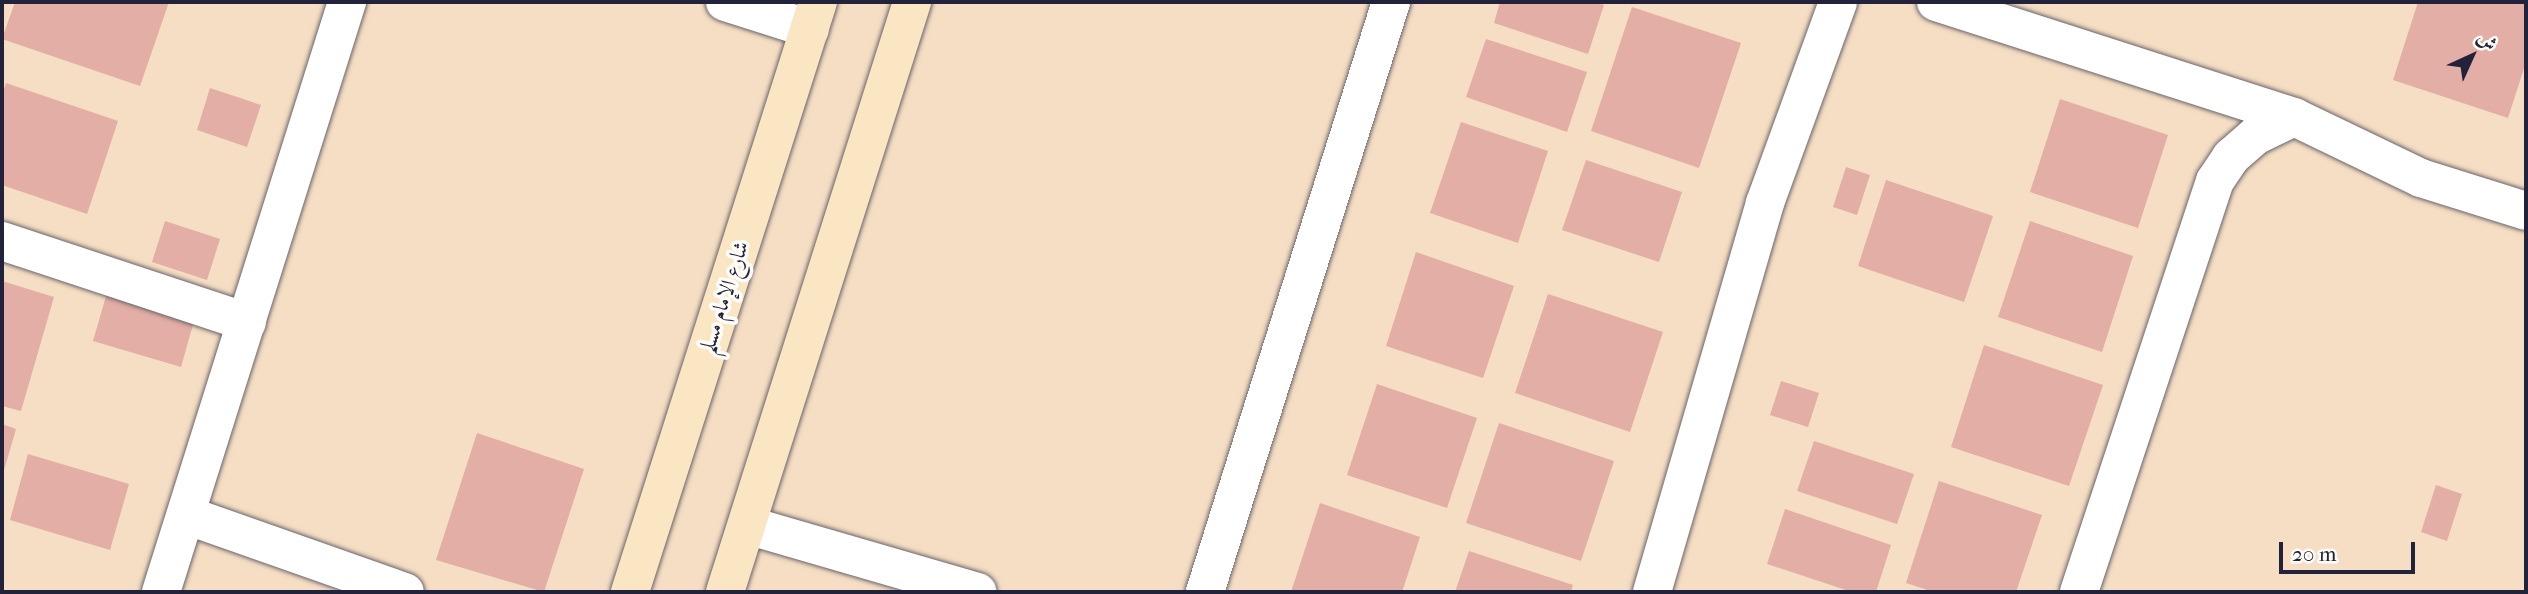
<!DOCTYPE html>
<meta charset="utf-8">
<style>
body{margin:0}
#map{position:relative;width:2528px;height:594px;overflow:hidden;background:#f5dec3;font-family:"IM FELL French Canon",Amiri,serif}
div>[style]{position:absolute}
.building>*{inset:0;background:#e2aea5}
.roads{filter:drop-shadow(0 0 2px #6c646b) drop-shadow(0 0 2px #6c646b)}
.minor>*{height:38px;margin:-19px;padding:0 19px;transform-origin:19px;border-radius:19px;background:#fff}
.secondary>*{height:38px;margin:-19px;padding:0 19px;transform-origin:19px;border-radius:19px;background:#fbe6c4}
span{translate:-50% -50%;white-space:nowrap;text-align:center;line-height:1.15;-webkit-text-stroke:7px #fdfcf7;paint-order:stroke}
.street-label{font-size:21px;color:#22223b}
.frame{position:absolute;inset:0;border:4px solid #22223b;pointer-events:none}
.north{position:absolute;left:2437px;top:21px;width:70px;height:70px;-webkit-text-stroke:5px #fdfcf7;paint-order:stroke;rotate:45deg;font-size:19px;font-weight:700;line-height:28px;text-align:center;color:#22223b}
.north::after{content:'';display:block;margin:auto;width:24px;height:32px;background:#22223b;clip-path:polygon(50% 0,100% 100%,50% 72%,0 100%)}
.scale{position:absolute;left:2279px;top:542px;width:136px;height:32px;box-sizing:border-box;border:4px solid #22223b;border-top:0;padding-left:9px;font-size:21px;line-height:24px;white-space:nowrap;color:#22223b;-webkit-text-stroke:5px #fdfcf7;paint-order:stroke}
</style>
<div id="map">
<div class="building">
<i style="clip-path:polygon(15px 2px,169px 2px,140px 86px,2px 39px)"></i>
<i style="clip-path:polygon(1500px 2px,1595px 2px,1604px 5px,1588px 54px,1494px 23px)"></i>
<i style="clip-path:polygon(2418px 2px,2526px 2px,2526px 62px,2508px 118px,2393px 80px)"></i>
<i style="clip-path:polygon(1632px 7px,1741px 43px,1699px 168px,1591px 131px)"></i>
<i style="clip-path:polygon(1486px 39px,1587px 72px,1567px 132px,1466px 97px)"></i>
<i style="clip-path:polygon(6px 83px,118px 121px,87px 214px,2px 185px,2px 96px)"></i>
<i style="clip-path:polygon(210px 88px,261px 105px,247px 147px,197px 130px)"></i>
<i style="clip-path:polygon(2060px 99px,2168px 135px,2138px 228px,2030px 192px)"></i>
<i style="clip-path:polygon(1461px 122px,1548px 151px,1518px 243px,1430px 213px)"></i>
<i style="clip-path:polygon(1586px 160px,1682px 192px,1659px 262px,1562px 230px)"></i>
<i style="clip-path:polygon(1846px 167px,1870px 175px,1857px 215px,1833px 207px)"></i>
<i style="clip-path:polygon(1886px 180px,1993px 216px,1964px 302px,1858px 266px)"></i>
<i style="clip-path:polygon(165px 221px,220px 239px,207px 280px,152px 262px)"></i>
<i style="clip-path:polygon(2030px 221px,2133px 256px,2102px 352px,1998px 317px)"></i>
<i style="clip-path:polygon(1416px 252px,1514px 286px,1483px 378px,1386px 346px)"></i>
<i style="clip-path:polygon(2px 281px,54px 297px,21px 411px,2px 406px)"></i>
<i style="clip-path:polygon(1548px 294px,1663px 332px,1630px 432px,1515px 393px)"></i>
<i style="clip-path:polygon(106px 296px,194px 321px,181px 367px,93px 341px)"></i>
<i style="clip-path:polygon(1984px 345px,2103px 385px,2069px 486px,1951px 447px)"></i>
<i style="clip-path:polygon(1781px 381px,1819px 393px,1808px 427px,1770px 415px)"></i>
<i style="clip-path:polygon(1377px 384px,1477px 418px,1447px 508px,1347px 475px)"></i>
<i style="clip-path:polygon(1499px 423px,1614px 461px,1581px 561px,1466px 523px)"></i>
<i style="clip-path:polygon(2px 424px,16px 429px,2px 477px)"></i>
<i style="clip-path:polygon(477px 433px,584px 469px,544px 592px,436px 560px)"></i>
<i style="clip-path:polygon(1814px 441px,1914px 474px,1897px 524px,1797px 491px)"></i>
<i style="clip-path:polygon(28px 454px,129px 484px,110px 550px,10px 520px)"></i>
<i style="clip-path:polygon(1939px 481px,2042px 515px,2016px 592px,1934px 592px,1906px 583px)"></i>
<i style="clip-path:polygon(2436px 485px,2462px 494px,2447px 541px,2421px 532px)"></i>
<i style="clip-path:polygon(1320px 503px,1420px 537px,1402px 592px,1291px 592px)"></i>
<i style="clip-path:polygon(1785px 509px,1891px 545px,1876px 592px,1852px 592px,1767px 564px)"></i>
<i style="clip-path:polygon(1469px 551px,1573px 585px,1571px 592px,1455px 592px)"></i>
</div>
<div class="roads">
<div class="minor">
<i style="left:725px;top:2px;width:89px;rotate:17.6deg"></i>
<i style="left:1936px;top:2px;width:376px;rotate:17.8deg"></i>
<i style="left:2px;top:241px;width:258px;rotate:18.3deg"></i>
<i style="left:186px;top:515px;width:232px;rotate:19.4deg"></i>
<i style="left:747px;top:525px;width:240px;rotate:16.2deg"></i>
<i style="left:161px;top:592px;width:619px;rotate:-72.5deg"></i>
<i style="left:1205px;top:592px;width:619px;rotate:-72.5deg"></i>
<i style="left:1652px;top:592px;width:405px;rotate:-73.8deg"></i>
<i style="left:1765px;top:203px;width:214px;rotate:-70deg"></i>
<i style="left:2079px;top:592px;width:433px;rotate:-71.7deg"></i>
<i style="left:2215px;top:181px;width:29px;rotate:-56deg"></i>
<i style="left:2231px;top:157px;width:32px;rotate:-41deg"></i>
<i style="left:2255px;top:136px;width:43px;rotate:-26deg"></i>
<i style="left:2294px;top:117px;width:141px;rotate:25.7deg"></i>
<i style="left:2421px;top:178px;width:110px;rotate:17.4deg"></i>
</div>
<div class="secondary">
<i style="left:630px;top:592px;width:619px;rotate:-72.33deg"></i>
<i style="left:725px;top:592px;width:619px;rotate:-72.41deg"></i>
</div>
</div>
<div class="street-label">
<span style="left:724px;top:297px;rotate:-72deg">شارع الإمام مسلم</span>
</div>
<div class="frame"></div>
<div class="north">ش</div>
<div class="scale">20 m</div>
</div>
